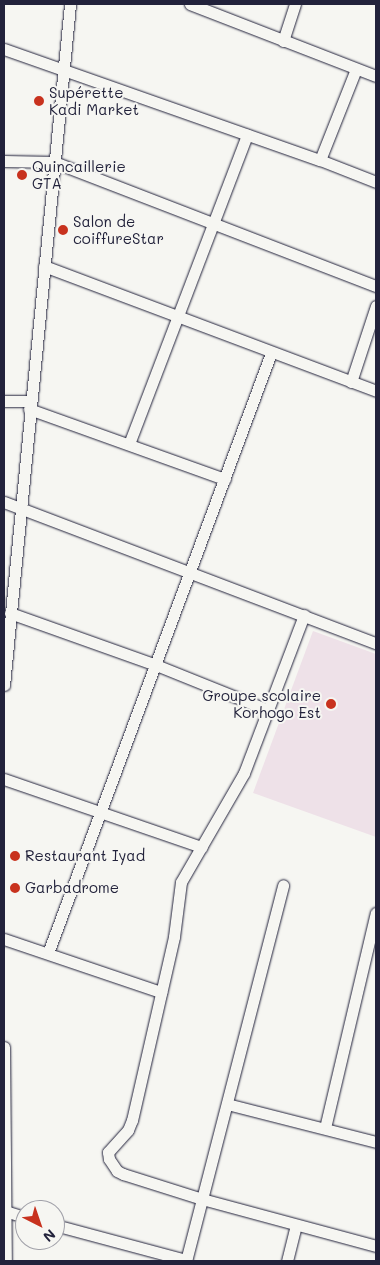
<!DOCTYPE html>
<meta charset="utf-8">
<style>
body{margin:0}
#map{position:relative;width:380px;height:1265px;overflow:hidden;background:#f6f6f2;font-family:Mali,sans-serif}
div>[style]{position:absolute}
.built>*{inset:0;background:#eee1e8}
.roads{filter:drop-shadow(0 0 1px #22223b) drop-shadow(0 0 1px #22223b)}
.minor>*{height:11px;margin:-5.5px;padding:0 5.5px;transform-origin:5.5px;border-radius:5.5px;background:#f6f6f2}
.dots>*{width:14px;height:14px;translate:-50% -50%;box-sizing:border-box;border:2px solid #f6f6f2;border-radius:50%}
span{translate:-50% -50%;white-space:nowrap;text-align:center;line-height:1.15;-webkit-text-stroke:4px #f6f6f2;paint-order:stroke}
.poi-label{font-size:15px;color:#22223b}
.left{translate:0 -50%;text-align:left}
.right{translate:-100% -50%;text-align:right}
.frame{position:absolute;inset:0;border:5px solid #22223b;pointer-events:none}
.north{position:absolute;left:15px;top:1200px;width:50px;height:50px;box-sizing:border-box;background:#f6f6f2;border:1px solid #a1a1a9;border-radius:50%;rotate:139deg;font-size:14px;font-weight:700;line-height:20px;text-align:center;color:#22223b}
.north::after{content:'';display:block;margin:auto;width:18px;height:22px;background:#c8321e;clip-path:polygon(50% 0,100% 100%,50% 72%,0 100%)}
</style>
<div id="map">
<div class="built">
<i style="clip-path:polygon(313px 631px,376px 654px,376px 837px,253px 793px)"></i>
</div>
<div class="roads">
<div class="minor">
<i style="left:190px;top:4px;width:199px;rotate:21.2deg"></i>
<i style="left:283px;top:41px;width:39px;rotate:-72deg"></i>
<i style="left:4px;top:49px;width:335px;rotate:19.4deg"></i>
<i style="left:320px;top:160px;width:60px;rotate:21.4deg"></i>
<i style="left:320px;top:160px;width:98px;rotate:-68.4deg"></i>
<i style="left:4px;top:161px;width:50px;rotate:1.1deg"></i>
<i style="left:54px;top:162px;width:345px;rotate:21.1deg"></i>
<i style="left:44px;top:266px;width:355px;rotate:20.6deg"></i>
<i style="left:351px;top:382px;width:80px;rotate:-71.8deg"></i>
<i style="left:4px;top:401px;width:26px"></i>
<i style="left:29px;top:409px;width:208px;rotate:19.7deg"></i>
<i style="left:129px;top:444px;width:331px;rotate:-69.1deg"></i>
<i style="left:4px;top:502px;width:398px;rotate:20.8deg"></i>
<i style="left:10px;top:613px;width:155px;rotate:19.6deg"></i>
<i style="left:156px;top:665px;width:121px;rotate:21.9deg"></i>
<i style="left:304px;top:615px;width:169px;rotate:110.8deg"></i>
<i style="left:244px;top:773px;width:126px;rotate:120deg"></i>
<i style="left:181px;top:882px;width:55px;rotate:97.3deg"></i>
<i style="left:174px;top:937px;width:188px;rotate:102.9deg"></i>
<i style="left:132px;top:1120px;width:11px;rotate:112deg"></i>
<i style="left:128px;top:1130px;width:30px;rotate:132deg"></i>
<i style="left:108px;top:1152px;width:7px;rotate:82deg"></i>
<i style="left:109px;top:1159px;width:14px;rotate:56deg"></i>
<i style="left:117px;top:1171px;width:7px;rotate:27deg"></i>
<i style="left:123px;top:1174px;width:83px;rotate:17.6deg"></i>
<i style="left:202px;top:1199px;width:180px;rotate:15.1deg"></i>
<i style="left:4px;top:685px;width:684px;rotate:-84.46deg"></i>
<i style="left:4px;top:779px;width:209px;rotate:19deg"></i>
<i style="left:4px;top:939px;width:166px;rotate:18.7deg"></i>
<i style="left:48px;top:953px;width:640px;rotate:-69.61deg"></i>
<i style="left:4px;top:1047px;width:214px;rotate:89.5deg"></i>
<i style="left:227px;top:1104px;width:154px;rotate:14.3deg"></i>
<i style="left:325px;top:1128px;width:221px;rotate:-76.7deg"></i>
<i style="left:5px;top:1211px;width:21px;rotate:17deg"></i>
<i style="left:55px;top:1225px;width:136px;rotate:15deg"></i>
<i style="left:186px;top:1261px;width:388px;rotate:-75.5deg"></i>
<i style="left:287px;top:1261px;width:37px;rotate:-76deg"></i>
</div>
</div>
<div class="dots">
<i style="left:39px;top:101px;background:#c8321e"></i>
<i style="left:22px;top:175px;background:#c8321e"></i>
<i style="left:63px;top:230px;background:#c8321e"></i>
<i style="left:331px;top:704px;background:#c8321e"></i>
<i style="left:15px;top:856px;background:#c8321e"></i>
<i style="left:15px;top:888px;background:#c8321e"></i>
</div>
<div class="poi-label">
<span class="left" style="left:49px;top:101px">Supérette<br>Kadi Market</span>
<span class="left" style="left:32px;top:175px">Quincaillerie<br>GTA</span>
<span class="left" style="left:73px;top:230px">Salon de<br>coiffureStar</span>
<span class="right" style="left:321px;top:704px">Groupe scolaire<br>Korhogo Est</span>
<span class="left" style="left:25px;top:856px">Restaurant Iyad</span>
<span class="left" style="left:25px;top:888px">Garbadrome</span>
</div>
<div class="frame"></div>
<div class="north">N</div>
</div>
